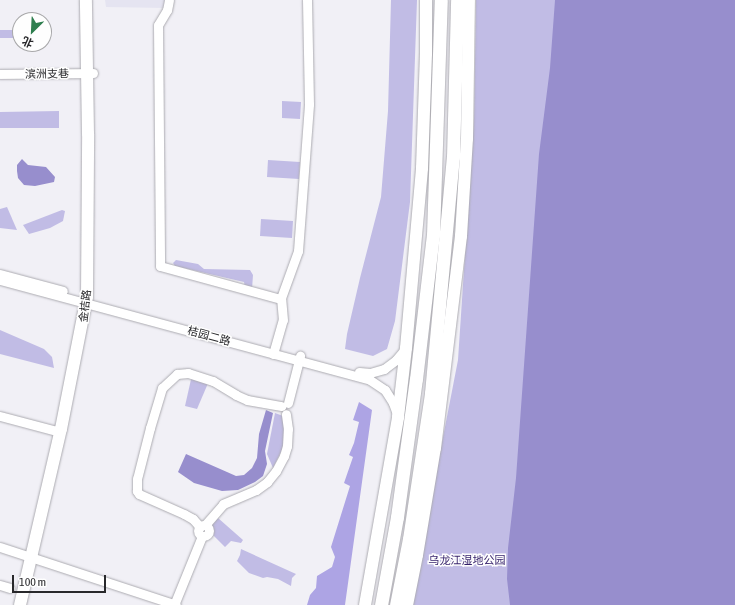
<!DOCTYPE html>
<meta charset="utf-8">
<style>
body{margin:0}
#map{position:relative;width:735px;height:605px;overflow:hidden;background:#f1f0f6;font-family:"Asap Condensed","Noto Sans SC",sans-serif}
div>[style]{position:absolute}
.built>*{inset:0;background:#e5e4f1}
.green>*{inset:0;background:#c1bce5}
.forest>*{inset:0;background:#ada4e4}
.water>*{inset:0;background:#978ecd}
.roads{filter:drop-shadow(0 0 1px #acabb1) drop-shadow(0 0 1px #acabb1)}
.minor>*{height:9px;margin:-4.5px;padding:0 4.5px;transform-origin:4.5px;border-radius:4.5px;background:#fff}
.minor>.ring{margin:-4.5px;padding:0;box-sizing:content-box;background:none;border:9px solid #fff;border-radius:50%}
.major>*{height:12px;margin:-6px;padding:0 6px;transform-origin:6px;border-radius:6px;background:#fff}
.highway>*{height:13px;margin:-6.5px;padding:0 6.5px;transform-origin:6.5px;border-radius:6.5px;background:#fff}
span{translate:-50% -50%;white-space:nowrap;text-align:center;line-height:1.15;-webkit-text-stroke:3px #fefefe;paint-order:stroke}
.street-label{font-size:11px;color:#28282b}
.park-label{font-size:11px;color:#331f69}
.north{position:absolute;left:12px;top:12px;width:40px;height:40px;box-sizing:border-box;background:#fefefe;border:1px solid #a8a8aa;border-radius:50%;rotate:204deg;font-size:11px;font-weight:700;line-height:16px;text-align:center;color:#28282b}
.north::after{content:'';display:block;margin:auto;width:14px;height:18px;background:#2e7e4e;clip-path:polygon(50% 0,100% 100%,50% 72%,0 100%)}
.scale{position:absolute;left:12px;top:575px;width:94px;height:18px;box-sizing:border-box;border:2px solid #28282b;border-top:0;padding-left:5px;font-size:12px;line-height:14px;white-space:nowrap;color:#28282b;-webkit-text-stroke:3px #fefefe;paint-order:stroke}
</style>
<div id="map">
<div class="built">
<i style="clip-path:polygon(105px 0,165px 0,165px 8px,106px 7px)"></i>
</div>
<div class="green">
<i style="clip-path:polygon(391px 0,417px 0,410px 202px,395px 321px,387px 349px,373px 356px,345px 349px,347px 334px,360px 278px,381px 197px,388px 111px)"></i>
<i style="clip-path:polygon(476px 0,559px 0,515px 605px,413px 605px,437px 468px,458px 360px,474px 119px)"></i>
<i style="clip-path:polygon(0 30px,20px 30px,20px 38px,0 38px)"></i>
<i style="clip-path:polygon(282px 101px,301px 102px,300px 119px,282px 118px)"></i>
<i style="clip-path:polygon(59px 111px,59px 128px,0 128px,0 112px)"></i>
<i style="clip-path:polygon(268px 160px,300px 162px,299px 179px,267px 177px)"></i>
<i style="clip-path:polygon(7px 207px,17px 230px,0 228px,0 209px)"></i>
<i style="clip-path:polygon(62px 210px,65px 211px,63px 221px,50px 228px,29px 234px,23px 225px)"></i>
<i style="clip-path:polygon(261px 219px,293px 221px,292px 238px,260px 236px)"></i>
<i style="clip-path:polygon(176px 260px,198px 264px,204px 269px,250px 270px,253px 275px,252px 289px,245px 287px,244px 282px,175px 266px,173px 263px)"></i>
<i style="clip-path:polygon(0 330px,44px 349px,52px 357px,54px 368px,0 354px)"></i>
<i style="clip-path:polygon(192px 375px,209px 381px,197px 409px,185px 406px)"></i>
<i style="clip-path:polygon(275px 413px,283px 416px,286px 426px,282px 450px,273px 468px,267px 454px)"></i>
<i style="clip-path:polygon(218px 518px,243px 540px,241px 543px,231px 541px,225px 547px,211px 533px,212px 530px,210px 527px)"></i>
<i style="clip-path:polygon(241px 549px,296px 574px,292px 578px,291px 586px,278px 579px,267px 577px,263px 578px,249px 573px,237px 561px,240px 555px)"></i>
</div>
<div class="forest">
<i style="clip-path:polygon(359px 402px,372px 410px,345px 605px,307px 605px,310px 595px,316px 588px,317px 576px,332px 567px,335px 557px,331px 547px,350px 486px,344px 483px,353px 457px,349px 455px,354px 443px,359px 422px,353px 420px)"></i>
</div>
<div class="water">
<i style="clip-path:polygon(555px 0,735px 0,735px 605px,510px 605px,507px 579px,508px 548px,516px 478px,539px 154px,550px 68px)"></i>
<i style="clip-path:polygon(22px 159px,28px 165px,46px 167px,55px 177px,54px 182px,35px 186px,24px 185px,18px 178px,17px 171px,17px 165px)"></i>
<i style="clip-path:polygon(266px 410px,273px 413px,265px 451px,267px 464px,263px 476px,255px 482px,238px 490px,222px 491px,194px 483px,178px 472px,186px 454px,227px 472px,236px 476px,244px 475px,252px 468px,257px 458px,259px 434px)"></i>
</div>
<div class="roads">
<div class="minor">
<i style="left:169px;top:0;width:10px;rotate:101deg"></i>
<i style="left:167px;top:10px;width:17px;rotate:121deg"></i>
<i style="left:158px;top:25px;width:241px;rotate:89.5deg"></i>
<i style="left:160px;top:266px;width:125px;rotate:15.3deg"></i>
<i style="left:0;top:74px;width:93px;rotate:-0.6deg"></i>
<i style="left:0;top:274px;width:65px;rotate:15.1deg"></i>
<i style="left:0;top:280px;width:383px;rotate:15.1deg"></i>
<i style="left:370px;top:380px;width:18px;rotate:34deg"></i>
<i style="left:385px;top:390px;width:15px;rotate:58deg"></i>
<i style="left:393px;top:403px;width:12px;rotate:70deg"></i>
<i style="left:273px;top:354px;width:35px;rotate:-74deg"></i>
<i style="left:283px;top:320px;width:22px;rotate:-95deg"></i>
<i style="left:281px;top:298px;width:50px;rotate:-70.1deg"></i>
<i style="left:298px;top:251px;width:147px;rotate:-85.7deg"></i>
<i style="left:309px;top:104px;width:104px;rotate:-91.1deg"></i>
<i style="left:359px;top:372px;width:11px;rotate:5deg"></i>
<i style="left:370px;top:373px;width:15px;rotate:-16deg"></i>
<i style="left:384px;top:369px;width:15px;rotate:-37deg"></i>
<i style="left:396px;top:360px;width:16px;rotate:-50deg"></i>
<i style="left:288px;top:403px;width:49px;rotate:-75.7deg"></i>
<i style="left:0;top:416px;width:62px;rotate:14.9deg"></i>
<i style="left:205px;top:525px;width:28px;rotate:-49deg"></i>
<i style="left:223px;top:504px;width:36px;rotate:-23deg"></i>
<i style="left:256px;top:490px;width:14px;rotate:-36deg"></i>
<i style="left:267px;top:482px;width:14px;rotate:-51deg"></i>
<i style="left:276px;top:471px;width:17px;rotate:-62deg"></i>
<i style="left:284px;top:456px;width:10px;rotate:-73deg"></i>
<i style="left:287px;top:446px;width:17px;rotate:-87deg"></i>
<i style="left:288px;top:429px;width:15px;rotate:-98deg"></i>
<i class="ring" style="left:198.5px;top:525.5px;width:2px;height:2px"></i>
<i style="left:200px;top:527px;width:11px;rotate:-131deg"></i>
<i style="left:193px;top:519px;width:10px;rotate:-151deg"></i>
<i style="left:184px;top:514px;width:49px;rotate:-156deg"></i>
<i style="left:139px;top:494px;width:4px;rotate:-124deg"></i>
<i style="left:137px;top:491px;width:12px;rotate:-90deg"></i>
<i style="left:137px;top:479px;width:53px;rotate:-75.7deg"></i>
<i style="left:150px;top:428px;width:42px;rotate:-73.3deg"></i>
<i style="left:162px;top:388px;width:21px;rotate:-43deg"></i>
<i style="left:177px;top:374px;width:11px;rotate:-5deg"></i>
<i style="left:188px;top:373px;width:26px;rotate:18deg"></i>
<i style="left:213px;top:381px;width:27px;rotate:31deg"></i>
<i style="left:236px;top:395px;width:12px;rotate:24deg"></i>
<i style="left:247px;top:400px;width:35px;rotate:10deg"></i>
<i style="left:0;top:547px;width:185px;rotate:18.2deg"></i>
<i style="left:0;top:585px;width:10px;rotate:17deg"></i>
<i style="left:174px;top:605px;width:74px;rotate:-67.9deg"></i>
</div>
<div class="major">
<i style="left:20px;top:605px;width:181px;rotate:-76.9deg"></i>
<i style="left:61px;top:429px;width:135px;rotate:-78.9deg"></i>
<i style="left:87px;top:297px;width:163px;rotate:-89.6deg"></i>
<i style="left:88px;top:134px;width:134px;rotate:-90.9deg"></i>
<i style="left:365px;top:605px;width:191px;rotate:-80deg"></i>
<i style="left:398px;top:417px;width:69px;rotate:-83.4deg"></i>
<i style="left:406px;top:348px;width:181px;rotate:-84.9deg"></i>
<i style="left:422px;top:168px;width:114px;rotate:-88deg"></i>
<i style="left:426px;top:54px;width:54px;rotate:-90deg"></i>
<i style="left:407px;top:605px;width:51px;rotate:-78.7deg"></i>
<i style="left:417px;top:555px;width:109px;rotate:-80.5deg"></i>
<i style="left:435px;top:448px;width:214px;rotate:-83deg"></i>
<i style="left:461px;top:236px;width:97px;rotate:-86.5deg"></i>
<i style="left:467px;top:139px;width:139px;rotate:-89.2deg"></i>
</div>
<div class="highway">
<i style="left:381px;top:605px;width:89px;rotate:-79.7deg"></i>
<i style="left:397px;top:517px;width:139px;rotate:-82.2deg"></i>
<i style="left:416px;top:379px;width:145px;rotate:-83.3deg"></i>
<i style="left:433px;top:235px;width:235px;rotate:-88.1deg"></i>
<i style="left:396px;top:605px;width:67px;rotate:-78.9deg"></i>
<i style="left:409px;top:539px;width:148px;rotate:-81.4deg"></i>
<i style="left:431px;top:393px;width:237px;rotate:-84.7deg"></i>
<i style="left:453px;top:157px;width:157px;rotate:-88.5deg"></i>
</div>
</div>
<div class="street-label">
<span style="left:47px;top:74px;rotate:-1deg">滨洲支巷</span>
<span style="left:85px;top:306px;rotate:-83deg">金桔路</span>
<span style="left:209px;top:336px;rotate:15deg">桔园二路</span>
</div>
<div class="park-label">
<span style="left:467px;top:560px">乌龙江湿地公园</span>
</div>
<div class="north">北</div>
<div class="scale">100 m</div>
</div>
